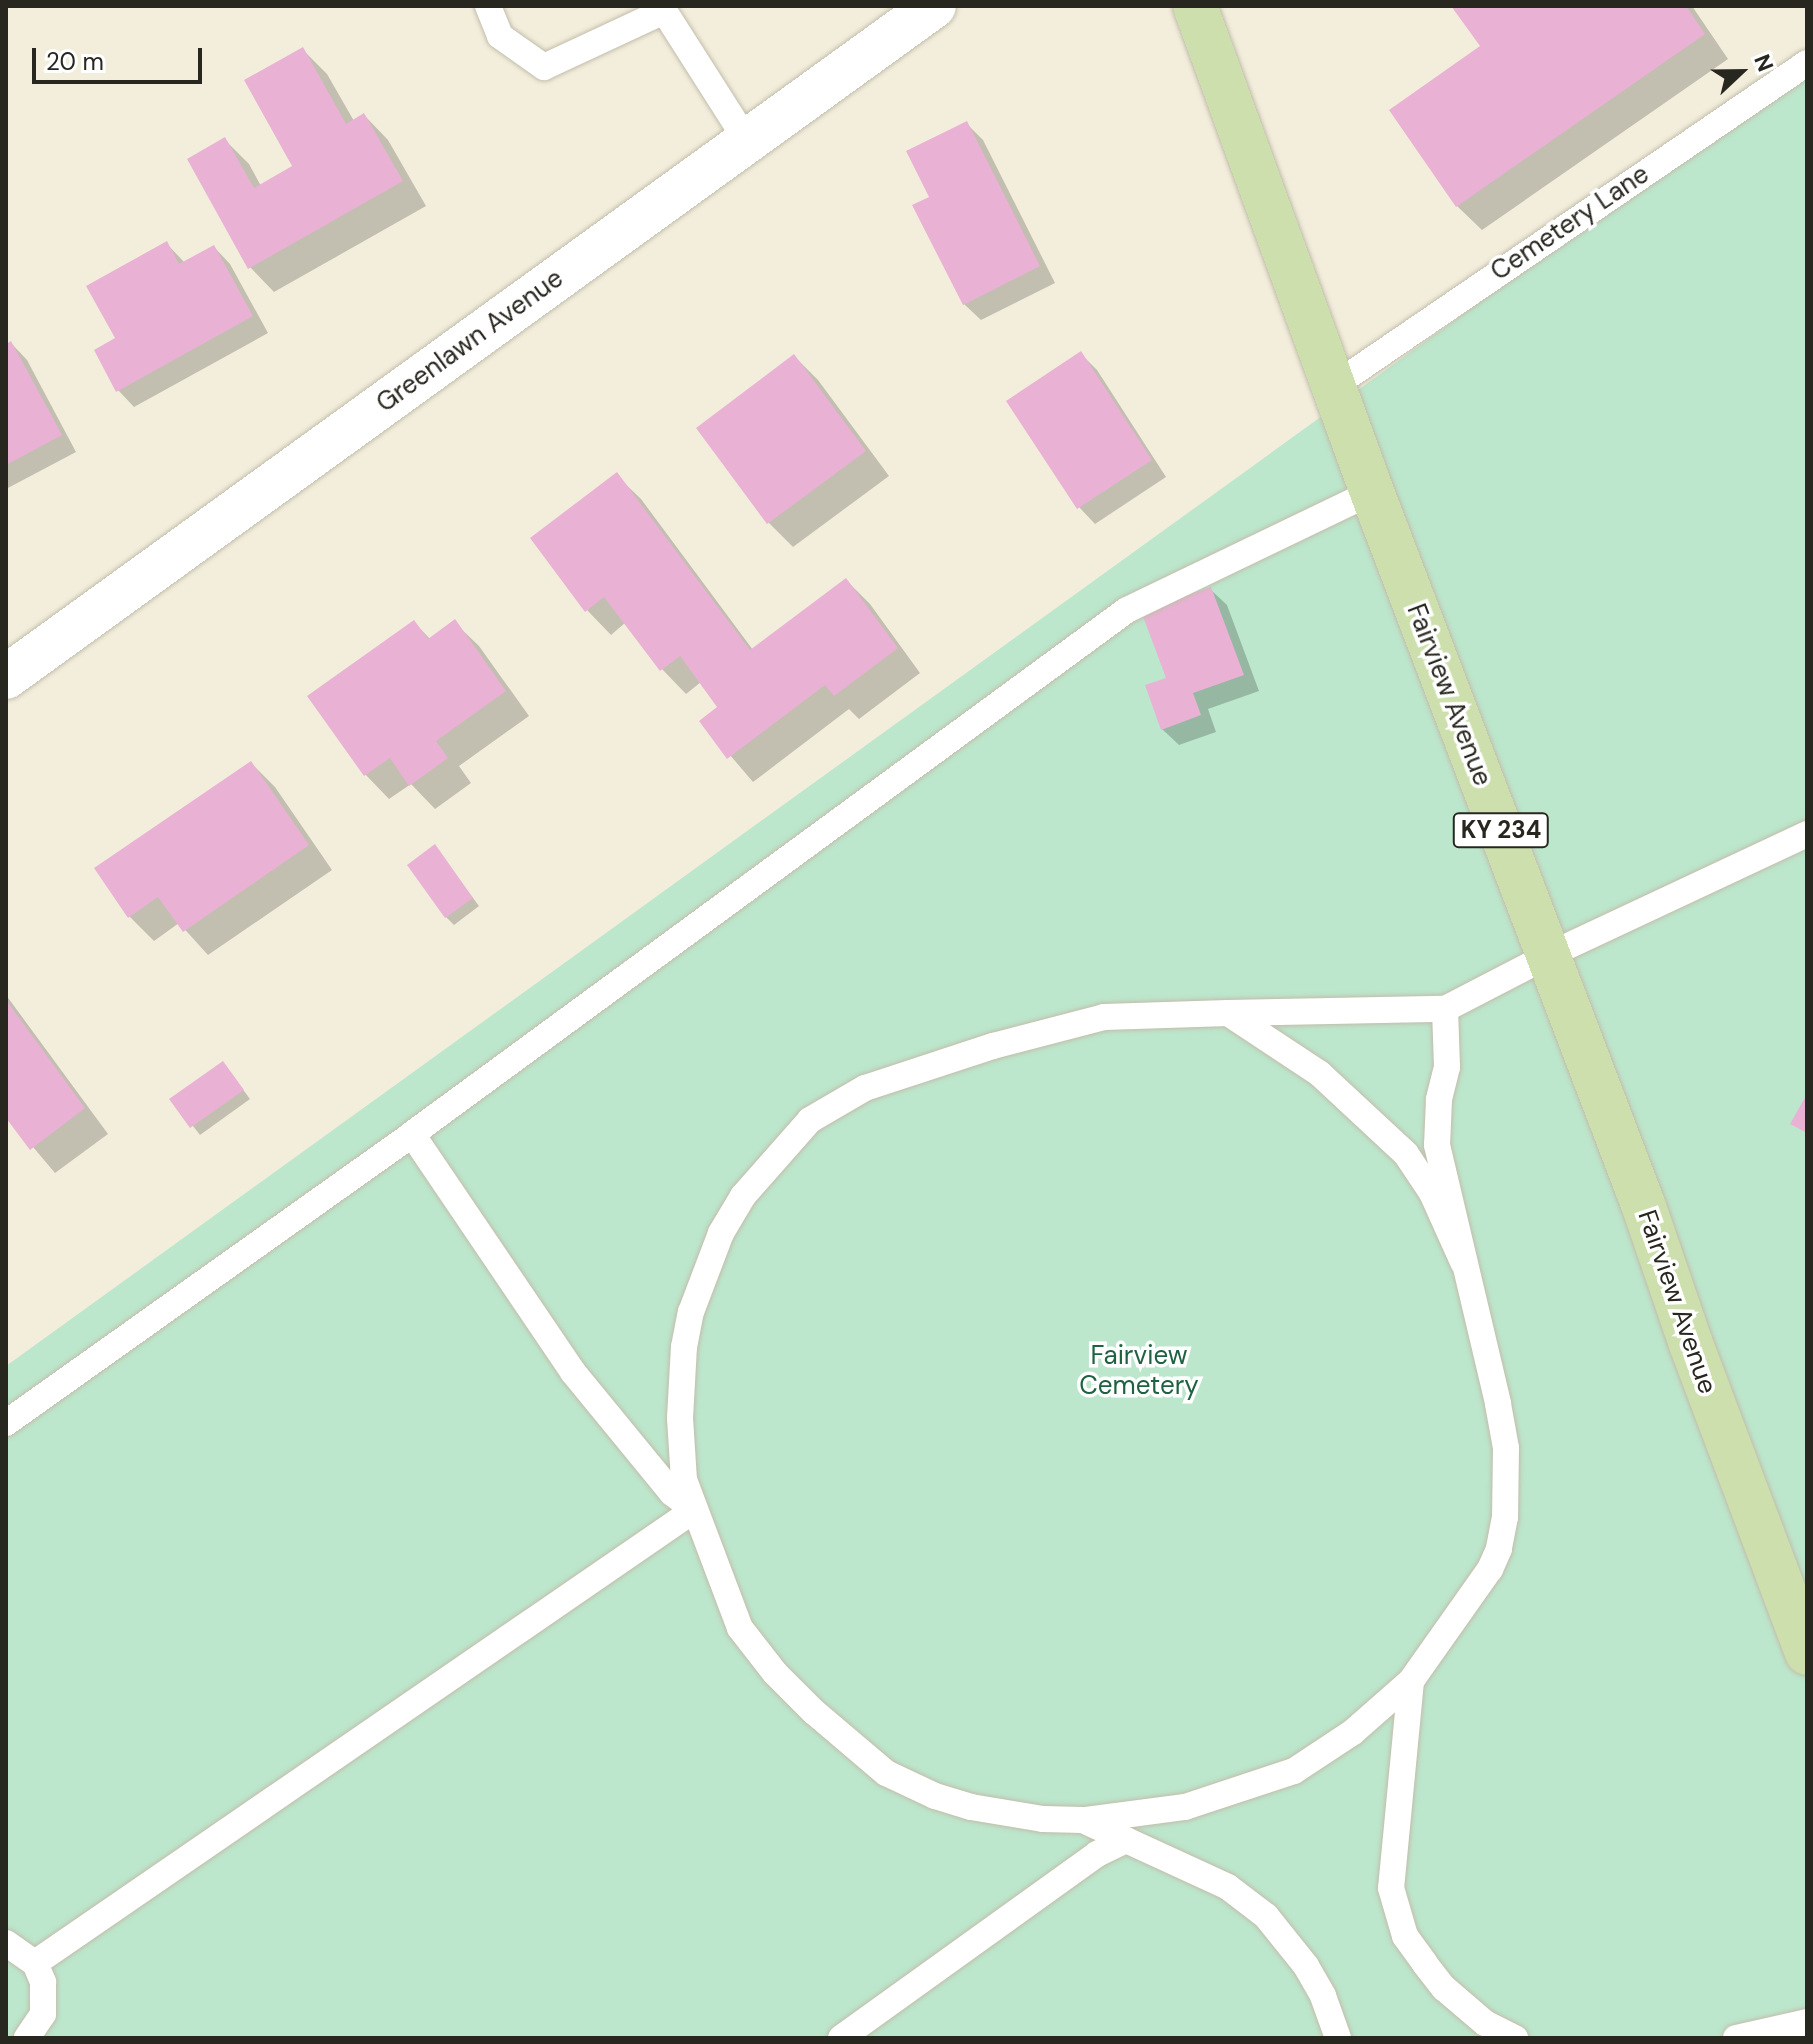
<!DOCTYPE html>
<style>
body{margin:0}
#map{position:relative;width:1813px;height:2044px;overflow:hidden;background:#f3eedc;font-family:"DM Sans",sans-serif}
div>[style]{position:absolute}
.green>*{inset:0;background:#bce7cc}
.shadow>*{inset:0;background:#0003}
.building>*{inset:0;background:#e9b2d5}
.roads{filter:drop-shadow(0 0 2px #c2bdac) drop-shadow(0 0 2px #c2bdac)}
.service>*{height:26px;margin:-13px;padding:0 13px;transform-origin:13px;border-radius:13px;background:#fff}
.minor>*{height:44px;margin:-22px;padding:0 22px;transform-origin:22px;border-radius:22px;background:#fff}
.primary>*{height:44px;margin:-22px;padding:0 22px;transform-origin:22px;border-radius:22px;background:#cddfac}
span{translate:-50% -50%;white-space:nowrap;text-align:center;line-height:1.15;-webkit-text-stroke:7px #fff;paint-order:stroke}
.shield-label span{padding:2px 6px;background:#fff;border:2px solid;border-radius:6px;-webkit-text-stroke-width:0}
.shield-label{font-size:24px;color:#27261f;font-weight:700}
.street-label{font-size:26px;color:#27261f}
.park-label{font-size:26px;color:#1f6241}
.frame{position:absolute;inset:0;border:8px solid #27261f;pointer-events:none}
.north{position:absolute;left:1701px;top:32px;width:80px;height:80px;-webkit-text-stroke:6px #fff;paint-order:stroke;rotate:68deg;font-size:22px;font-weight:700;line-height:32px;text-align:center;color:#27261f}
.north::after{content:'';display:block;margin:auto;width:28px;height:36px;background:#27261f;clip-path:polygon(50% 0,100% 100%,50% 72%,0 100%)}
.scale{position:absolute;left:32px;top:48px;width:170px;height:36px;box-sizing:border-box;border:4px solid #27261f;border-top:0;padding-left:10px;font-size:24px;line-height:28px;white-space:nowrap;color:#27261f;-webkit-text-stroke:6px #fff;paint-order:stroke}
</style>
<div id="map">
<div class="green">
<i style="clip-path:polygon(1807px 66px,1807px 2038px,6px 2038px,6px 1366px)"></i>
</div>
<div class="shadow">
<i style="clip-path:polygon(1454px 6px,1692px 6px,1728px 59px,1482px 230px,1457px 206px,1392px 111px,1482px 47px)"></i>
<i style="clip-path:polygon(302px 49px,327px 74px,354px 121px,364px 115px,388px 140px,426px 206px,274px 292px,250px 267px,225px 140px,249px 164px,261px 186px,294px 167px)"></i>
<i style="clip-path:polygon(966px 123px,983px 140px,1055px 283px,981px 320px,964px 304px,932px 198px)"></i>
<i style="clip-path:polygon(167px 244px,185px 263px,214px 247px,230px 264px,268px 333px,134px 407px,118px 390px)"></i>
<i style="clip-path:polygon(11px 343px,27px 360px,76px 452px,6px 489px,6px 346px)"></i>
<i style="clip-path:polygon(1081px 354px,1097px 370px,1166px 477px,1095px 524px,1079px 507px)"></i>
<i style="clip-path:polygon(794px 356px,818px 380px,889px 476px,793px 547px,769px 523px,698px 428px)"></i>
<i style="clip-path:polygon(616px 475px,641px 499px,753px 650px,846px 580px,870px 604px,920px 673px,859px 719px,849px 709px,753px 782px,701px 721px,720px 707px,701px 682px,686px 694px,662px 669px,626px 622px,611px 635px,587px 610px)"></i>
<i style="clip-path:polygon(1210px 589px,1227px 605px,1259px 691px,1208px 709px,1216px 732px,1179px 745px,1162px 729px,1169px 679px)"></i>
<i style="clip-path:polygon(414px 622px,430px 639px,454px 622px,479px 646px,529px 716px,459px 766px,471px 783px,435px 809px,411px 784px,389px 799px,365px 774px)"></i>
<i style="clip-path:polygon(251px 763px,275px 787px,332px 870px,208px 955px,179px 923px,154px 941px,129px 916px)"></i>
<i style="clip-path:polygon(435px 847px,479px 906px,454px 925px,446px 917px)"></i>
<i style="clip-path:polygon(6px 995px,108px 1134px,55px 1173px,6px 1115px)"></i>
<i style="clip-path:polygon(230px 1072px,250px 1099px,200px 1135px,172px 1099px)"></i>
</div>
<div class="building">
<i style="clip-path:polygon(1451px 6px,1686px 6px,1705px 34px,1456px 207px,1389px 110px,1480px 46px)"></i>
<i style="clip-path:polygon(303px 47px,346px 124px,364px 113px,403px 181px,248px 269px,187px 159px,225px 137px,254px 188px,292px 166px,244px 80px)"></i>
<i style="clip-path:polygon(967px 121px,1040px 266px,963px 305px,912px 205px,929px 197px,906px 151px)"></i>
<i style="clip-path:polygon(167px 241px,179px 264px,214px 245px,253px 316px,116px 392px,94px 350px,115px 338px,86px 286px)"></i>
<i style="clip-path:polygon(11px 341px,62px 435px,6px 465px,6px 344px)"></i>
<i style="clip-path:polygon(1081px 351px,1152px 460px,1077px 509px,1006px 401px)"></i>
<i style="clip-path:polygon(794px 354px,866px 451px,767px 524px,696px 428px)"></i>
<i style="clip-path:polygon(617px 472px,750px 650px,846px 578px,898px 648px,834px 696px,825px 685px,727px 759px,699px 721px,717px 707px,680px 656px,660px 671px,604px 597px,585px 612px,530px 538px)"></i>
<i style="clip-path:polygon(1211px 587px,1244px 675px,1193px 693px,1201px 715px,1161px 730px,1145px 685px,1166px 678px,1141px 611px)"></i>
<i style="clip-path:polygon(455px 619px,506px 691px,436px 741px,448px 758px,409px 786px,390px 758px,364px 776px,307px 696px,414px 620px,428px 639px)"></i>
<i style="clip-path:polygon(251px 761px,309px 845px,183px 932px,158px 897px,128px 918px,94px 868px)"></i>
<i style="clip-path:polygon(435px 844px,473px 898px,445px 918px,407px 865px)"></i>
<i style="clip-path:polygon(6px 1000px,85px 1108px,30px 1150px,6px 1118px)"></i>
<i style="clip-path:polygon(223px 1061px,244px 1090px,190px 1128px,169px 1099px)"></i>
<i style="clip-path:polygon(1807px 1094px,1807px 1133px,1790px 1124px)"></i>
</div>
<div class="roads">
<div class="service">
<i style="left:488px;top:6px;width:32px;rotate:68deg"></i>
<i style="left:500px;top:36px;width:54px;rotate:35.2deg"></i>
<i style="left:544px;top:67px;width:132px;rotate:-25deg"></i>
<i style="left:661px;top:6px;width:160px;rotate:57.5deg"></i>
<i style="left:1335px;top:385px;width:571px;rotate:-34.3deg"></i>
<i style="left:1445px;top:1009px;width:58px;rotate:88deg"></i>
<i style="left:1447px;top:1067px;width:34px;rotate:104deg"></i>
<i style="left:1439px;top:1100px;width:45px;rotate:92.5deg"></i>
<i style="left:1437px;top:1145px;width:266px;rotate:76.7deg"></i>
<i style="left:1498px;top:1404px;width:45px;rotate:79.7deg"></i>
<i style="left:1506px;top:1448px;width:69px;rotate:90.8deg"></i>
<i style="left:1505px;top:1517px;width:33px;rotate:101deg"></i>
<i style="left:1499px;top:1549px;width:22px;rotate:114deg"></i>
<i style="left:1490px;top:1569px;width:137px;rotate:125.2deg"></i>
<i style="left:1411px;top:1681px;width:208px;rotate:95.5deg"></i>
<i style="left:1391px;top:1888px;width:50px;rotate:73.7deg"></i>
<i style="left:1405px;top:1936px;width:34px;rotate:54deg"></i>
<i style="left:1425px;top:1964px;width:31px;rotate:52deg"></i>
<i style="left:1444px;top:1988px;width:54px;rotate:40.5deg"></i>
<i style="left:1485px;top:2023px;width:34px;rotate:27deg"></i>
<i style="left:1228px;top:1013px;width:217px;rotate:-1.1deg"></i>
<i style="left:1445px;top:1009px;width:117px;rotate:-27.4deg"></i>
<i style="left:1549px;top:955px;width:285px;rotate:-25.1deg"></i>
<i style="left:6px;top:1423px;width:498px;rotate:-35.4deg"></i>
<i style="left:412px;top:1134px;width:886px;rotate:-36.24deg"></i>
<i style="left:1127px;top:610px;width:272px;rotate:-25.7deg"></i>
<i style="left:1086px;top:1820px;width:100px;rotate:-7.5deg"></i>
<i style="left:1185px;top:1807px;width:115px;rotate:-18.3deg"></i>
<i style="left:1294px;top:1771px;width:71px;rotate:-33.5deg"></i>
<i style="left:1353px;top:1732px;width:77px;rotate:-41.3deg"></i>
<i style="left:1126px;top:1840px;width:47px;rotate:-155.1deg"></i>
<i style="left:1083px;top:1820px;width:40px;rotate:-178.6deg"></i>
<i style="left:1043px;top:1819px;width:73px;rotate:-170.5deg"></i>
<i style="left:971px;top:1807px;width:38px;rotate:-163deg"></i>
<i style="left:935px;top:1796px;width:54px;rotate:-154.9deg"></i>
<i style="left:886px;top:1773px;width:94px;rotate:-139.7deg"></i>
<i style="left:814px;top:1712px;width:55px;rotate:-135deg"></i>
<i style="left:775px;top:1673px;width:57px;rotate:-127.9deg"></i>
<i style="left:740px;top:1628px;width:158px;rotate:-110.7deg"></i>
<i style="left:684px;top:1480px;width:62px;rotate:-93.7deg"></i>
<i style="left:680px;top:1418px;width:71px;rotate:-86.8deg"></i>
<i style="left:684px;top:1347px;width:36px;rotate:-79deg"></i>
<i style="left:691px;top:1312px;width:85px;rotate:-69.2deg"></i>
<i style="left:721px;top:1233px;width:43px;rotate:-59.3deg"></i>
<i style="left:743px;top:1196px;width:101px;rotate:-48.6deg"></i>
<i style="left:810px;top:1120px;width:64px;rotate:-30.2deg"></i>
<i style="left:865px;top:1088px;width:135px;rotate:-18.2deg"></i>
<i style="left:993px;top:1046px;width:115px;rotate:-14.6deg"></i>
<i style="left:1104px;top:1017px;width:124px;rotate:-1.8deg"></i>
<i style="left:1228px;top:1013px;width:110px;rotate:33.5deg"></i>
<i style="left:1320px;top:1074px;width:117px;rotate:42.9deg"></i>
<i style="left:1406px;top:1154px;width:47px;rotate:56.3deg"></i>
<i style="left:1432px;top:1193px;width:76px;rotate:65.8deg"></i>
<i style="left:6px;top:1943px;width:35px;rotate:35deg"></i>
<i style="left:35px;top:1963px;width:21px;rotate:67deg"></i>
<i style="left:43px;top:1982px;width:32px;rotate:90deg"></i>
<i style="left:43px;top:2014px;width:29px;rotate:124deg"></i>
<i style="left:35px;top:1963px;width:800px;rotate:-34.5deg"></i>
<i style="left:694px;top:1510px;width:28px;rotate:-142deg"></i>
<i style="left:672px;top:1493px;width:156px;rotate:-129.3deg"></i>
<i style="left:573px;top:1372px;width:287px;rotate:-124.1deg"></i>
<i style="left:841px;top:2038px;width:315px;rotate:-35.7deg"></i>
<i style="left:1097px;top:1854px;width:32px;rotate:-26deg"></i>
<i style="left:1126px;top:1840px;width:112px;rotate:24.7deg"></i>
<i style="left:1228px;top:1887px;width:48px;rotate:37.3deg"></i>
<i style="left:1266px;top:1916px;width:64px;rotate:51.3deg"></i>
<i style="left:1306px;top:1966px;width:34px;rotate:60deg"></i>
<i style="left:1323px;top:1996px;width:45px;rotate:70.3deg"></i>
<i style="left:1736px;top:2038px;width:73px;rotate:-12.7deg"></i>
</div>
<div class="minor">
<i style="left:6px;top:677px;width:1145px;rotate:-35.87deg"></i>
</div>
<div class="primary">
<i style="left:1195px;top:6px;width:517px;rotate:69.99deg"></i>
<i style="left:1372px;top:492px;width:765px;rotate:69.17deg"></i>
<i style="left:1644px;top:1207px;width:145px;rotate:71.1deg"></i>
<i style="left:1691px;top:1344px;width:330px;rotate:69.4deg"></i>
</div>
</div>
<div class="shield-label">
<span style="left:1501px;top:830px">KY 234</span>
</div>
<div class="street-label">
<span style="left:1570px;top:223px;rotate:-34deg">Cemetery Lane</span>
<span style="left:470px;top:341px;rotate:-36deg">Greenlawn Avenue</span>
<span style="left:1449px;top:695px;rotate:69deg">Fairview Avenue</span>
<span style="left:1677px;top:1302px;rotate:71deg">Fairview Avenue</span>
</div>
<div class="park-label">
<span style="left:1139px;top:1371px">Fairview<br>Cemetery</span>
</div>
<div class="frame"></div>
<div class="north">N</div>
<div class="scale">20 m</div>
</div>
